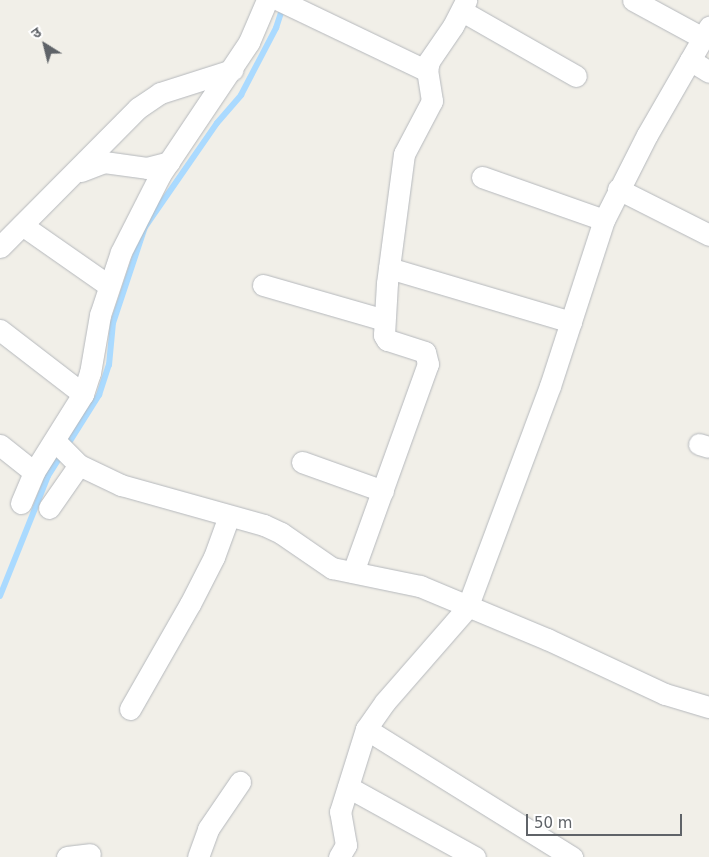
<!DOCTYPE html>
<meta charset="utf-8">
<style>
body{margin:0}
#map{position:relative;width:709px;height:857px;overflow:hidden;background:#f1efe8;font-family:"DejaVu Sans","Noto Sans Devanagari",sans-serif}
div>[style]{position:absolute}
.stream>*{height:6px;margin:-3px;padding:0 3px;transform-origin:3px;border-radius:3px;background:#aadaff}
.roads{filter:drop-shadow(0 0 1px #b5b8bc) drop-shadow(0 0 1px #b5b8bc)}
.minor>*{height:21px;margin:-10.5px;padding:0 10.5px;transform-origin:10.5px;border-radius:10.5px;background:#fff}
span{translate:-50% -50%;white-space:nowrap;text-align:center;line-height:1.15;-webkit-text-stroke:4.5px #fff;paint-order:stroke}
.north{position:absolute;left:20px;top:20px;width:50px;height:50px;-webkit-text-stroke:4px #fff;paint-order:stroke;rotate:324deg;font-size:14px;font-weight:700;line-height:20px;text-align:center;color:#5f6368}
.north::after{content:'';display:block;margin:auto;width:18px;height:22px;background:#5f6368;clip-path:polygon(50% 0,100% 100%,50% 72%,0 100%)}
.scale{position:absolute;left:526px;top:814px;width:156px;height:22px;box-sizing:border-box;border:2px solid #5f6368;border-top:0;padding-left:6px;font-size:15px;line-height:18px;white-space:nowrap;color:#5f6368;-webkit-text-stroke:4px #fff;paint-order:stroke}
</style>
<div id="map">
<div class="stream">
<i style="left:0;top:596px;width:129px;rotate:-68.2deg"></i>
<i style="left:48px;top:476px;width:96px;rotate:-57.8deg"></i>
<i style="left:99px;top:395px;width:32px;rotate:-72deg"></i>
<i style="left:109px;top:365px;width:42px;rotate:-84.6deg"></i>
<i style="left:113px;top:323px;width:101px;rotate:-71.6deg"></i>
<i style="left:145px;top:227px;width:126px;rotate:-55.3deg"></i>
<i style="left:217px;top:123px;width:37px;rotate:-49deg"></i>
<i style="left:241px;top:95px;width:76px;rotate:-62.4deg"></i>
<i style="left:276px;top:28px;width:23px;rotate:-72deg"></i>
</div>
<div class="roads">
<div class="minor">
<i style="left:279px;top:0;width:164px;rotate:25.6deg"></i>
<i style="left:633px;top:0;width:80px;rotate:28.5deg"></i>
<i style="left:462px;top:11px;width:131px;rotate:29.7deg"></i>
<i style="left:690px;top:60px;width:22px;rotate:32deg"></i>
<i style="left:81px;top:171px;width:25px;rotate:-21deg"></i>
<i style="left:104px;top:162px;width:43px;rotate:7.9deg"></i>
<i style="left:147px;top:168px;width:23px;rotate:-15deg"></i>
<i style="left:482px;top:177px;width:129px;rotate:19.4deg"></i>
<i style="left:618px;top:189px;width:102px;rotate:26.8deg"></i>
<i style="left:22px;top:225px;width:105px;rotate:34.9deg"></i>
<i style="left:0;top:247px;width:196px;rotate:-45.2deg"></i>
<i style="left:138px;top:108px;width:27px;rotate:-34deg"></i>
<i style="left:160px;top:93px;width:76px;rotate:-17.7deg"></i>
<i style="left:389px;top:268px;width:190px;rotate:16.5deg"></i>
<i style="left:263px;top:285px;width:126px;rotate:16.1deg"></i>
<i style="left:0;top:330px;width:105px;rotate:37.6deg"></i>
<i style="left:56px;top:442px;width:33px;rotate:45deg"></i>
<i style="left:79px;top:465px;width:47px;rotate:25.5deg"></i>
<i style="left:121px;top:485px;width:148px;rotate:15.6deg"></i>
<i style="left:264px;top:525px;width:19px;rotate:25deg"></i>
<i style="left:281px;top:533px;width:62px;rotate:34.5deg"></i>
<i style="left:332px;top:568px;width:90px;rotate:11.6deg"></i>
<i style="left:420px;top:586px;width:138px;rotate:22.7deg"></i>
<i style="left:547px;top:639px;width:130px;rotate:25deg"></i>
<i style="left:665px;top:694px;width:46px;rotate:16.5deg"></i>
<i style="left:699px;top:444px;width:10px;rotate:17deg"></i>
<i style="left:0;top:445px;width:43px;rotate:38.5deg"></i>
<i style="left:302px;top:462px;width:86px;rotate:19.7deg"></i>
<i style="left:21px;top:503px;width:34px;rotate:-67deg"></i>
<i style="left:34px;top:472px;width:92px;rotate:-57.9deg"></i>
<i style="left:83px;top:394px;width:22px;rotate:-72deg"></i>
<i style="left:90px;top:373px;width:59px;rotate:-80.2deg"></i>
<i style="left:100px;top:315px;width:66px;rotate:-71.6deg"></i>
<i style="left:121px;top:252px;width:86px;rotate:-63.1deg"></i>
<i style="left:160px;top:175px;width:160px;rotate:-56.2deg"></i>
<i style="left:249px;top:42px;width:46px;rotate:-66.8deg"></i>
<i style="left:49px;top:508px;width:52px;rotate:-55.1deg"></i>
<i style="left:353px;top:572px;width:221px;rotate:-70.2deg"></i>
<i style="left:428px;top:364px;width:12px;rotate:-104deg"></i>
<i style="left:425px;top:352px;width:40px;rotate:-162deg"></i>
<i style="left:387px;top:340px;width:6px;rotate:-121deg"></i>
<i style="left:384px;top:335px;width:52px;rotate:-86.7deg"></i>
<i style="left:387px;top:283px;width:130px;rotate:-82.5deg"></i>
<i style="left:404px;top:154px;width:60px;rotate:-62.2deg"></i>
<i style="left:432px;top:101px;width:30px;rotate:-99deg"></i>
<i style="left:427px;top:71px;width:10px;rotate:-79deg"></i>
<i style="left:429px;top:61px;width:42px;rotate:-55.6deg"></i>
<i style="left:453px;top:26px;width:29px;rotate:-63deg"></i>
<i style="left:130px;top:709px;width:121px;rotate:-60.3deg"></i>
<i style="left:190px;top:604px;width:53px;rotate:-62.9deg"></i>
<i style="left:214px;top:557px;width:44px;rotate:-69.9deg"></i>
<i style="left:366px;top:729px;width:243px;rotate:31.9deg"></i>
<i style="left:348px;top:787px;width:145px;rotate:28.9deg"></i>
<i style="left:67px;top:857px;width:23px;rotate:-7deg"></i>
<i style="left:198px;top:857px;width:30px;rotate:-70deg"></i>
<i style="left:208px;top:829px;width:57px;rotate:-55.8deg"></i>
<i style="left:339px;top:857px;width:14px;rotate:-60deg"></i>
<i style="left:346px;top:845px;width:34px;rotate:-100deg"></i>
<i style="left:340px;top:812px;width:87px;rotate:-72.6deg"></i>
<i style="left:366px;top:729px;width:33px;rotate:-55deg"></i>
<i style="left:385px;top:702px;width:125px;rotate:-48.9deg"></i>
<i style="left:467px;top:608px;width:237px;rotate:-69.5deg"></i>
<i style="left:550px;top:386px;width:175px;rotate:-72deg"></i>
<i style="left:604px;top:220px;width:95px;rotate:-63.2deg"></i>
<i style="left:647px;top:135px;width:125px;rotate:-60.1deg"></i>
</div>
</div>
<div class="north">उ</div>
<div class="scale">50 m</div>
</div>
